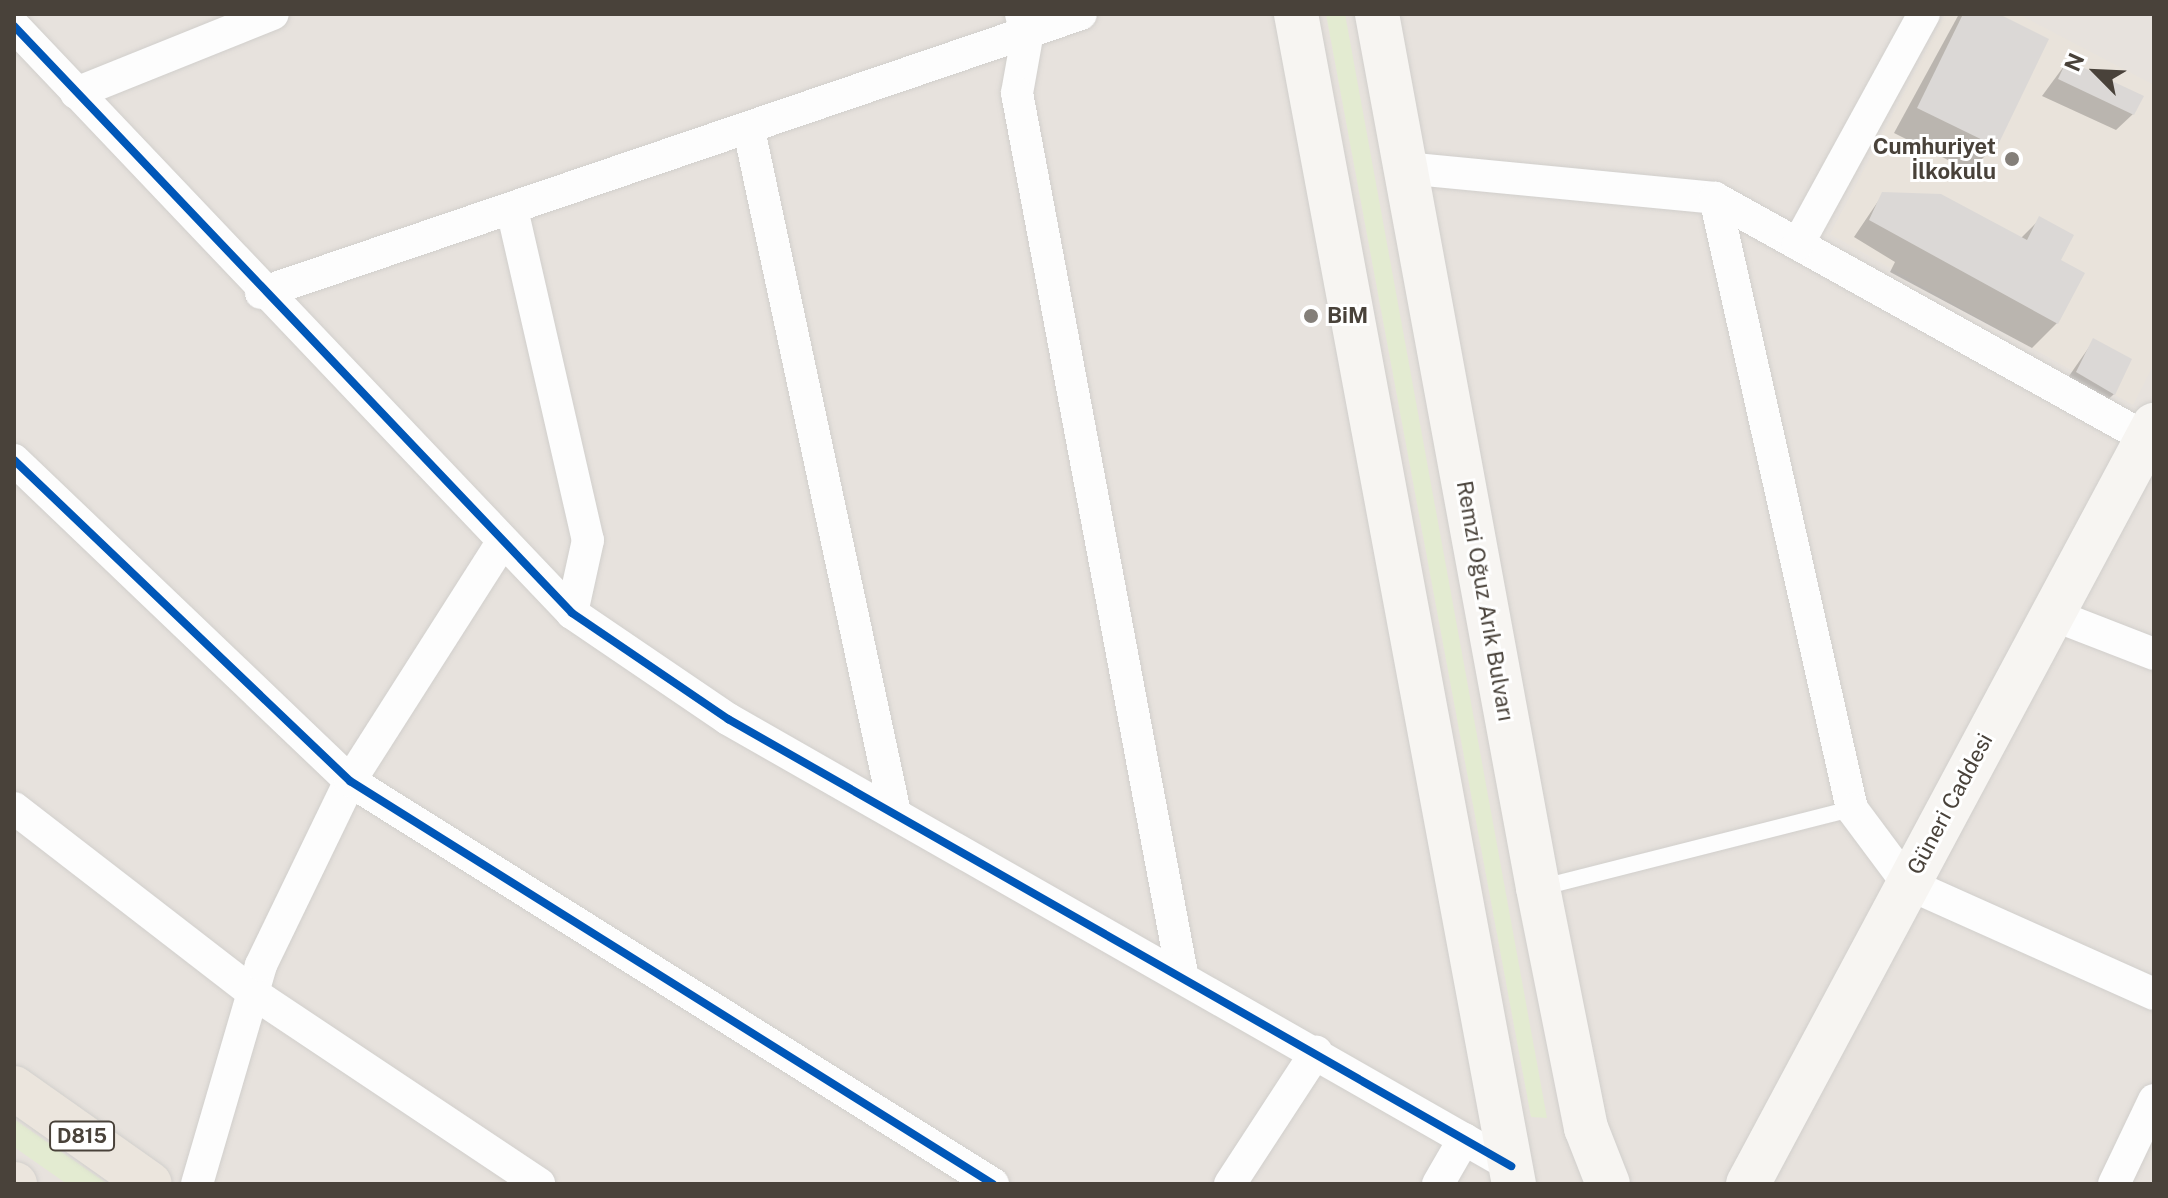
<!DOCTYPE html>
<meta charset="utf-8">
<style>
body{margin:0}
#map{position:relative;width:2168px;height:1198px;overflow:hidden;background:#f3f1ef;font-family:"Public Sans",sans-serif}
div>[style]{position:absolute}
.residential>*{inset:0;background:#e7e2dd}
.education>*{inset:0;background:#e9e3db}
.green>*{inset:0;background:#e3ebd1}
.shadow>*{inset:0;background:#0003}
.building>*{inset:0;background:#dbd8d6}
.roads{filter:drop-shadow(0 0 2px #d1cfcc) drop-shadow(0 0 2px #d1cfcc)}
.lane>*{height:16px;margin:-8px;padding:0 8px;transform-origin:8px;border-radius:8px;background:#fdfdfd}
.street>*{height:32px;margin:-16px;padding:0 16px;transform-origin:16px;border-radius:16px;background:#fdfdfd}
.secondary>*{height:44px;margin:-22px;padding:0 22px;transform-origin:22px;border-radius:22px;background:#f7f5f2}
.highway>*{height:44px;margin:-22px;padding:0 22px;transform-origin:22px;border-radius:22px;background:#ebe5dd}
.cycleway>*{height:8px;margin:-4px;padding:0 4px;transform-origin:4px;border-radius:4px;background:#0057b8}
.dots>*{width:22px;height:22px;translate:-50% -50%;box-sizing:border-box;border:4px solid #fff;border-radius:50%}
span{translate:-50% -50%;white-space:nowrap;text-align:center;line-height:1.15;-webkit-text-stroke:6px #fff;paint-order:stroke}
.shield-label span{padding:2px 6px;background:#fff;border:2px solid;border-radius:6px;-webkit-text-stroke-width:0}
.shield-label{font-size:20px;color:#49423a;font-weight:700}
.poi-label{font-size:22px;color:#49423a;font-weight:700}
.right{translate:-100% -50%;text-align:right}
.left{translate:0 -50%;text-align:left}
.street-label{font-size:22px;color:#49423a}
.frame{position:absolute;inset:0;border:16px solid #49423a;pointer-events:none}
.north{position:absolute;left:2056px;top:32px;width:80px;height:80px;-webkit-text-stroke:6px #fff;paint-order:stroke;rotate:294deg;font-size:22px;font-weight:700;line-height:32px;text-align:center;color:#49423a}
.north::after{content:'';display:block;margin:auto;width:28px;height:36px;background:#49423a;clip-path:polygon(50% 0,100% 100%,50% 72%,0 100%)}
</style>
<div id="map">
<div class="residential">
<i style="clip-path:polygon(14px 14px,2154px 14px,2154px 1184px,14px 1184px)"></i>
</div>
<div class="education">
<i style="clip-path:polygon(1945px 14px,2018px 14px,2154px 85px,2154px 364px,2133px 405px,1830px 234px)"></i>
</div>
<div class="green">
<i style="clip-path:polygon(1326px 14px,1345px 14px,1547px 1118px,1531px 1117px)"></i>
<i style="clip-path:polygon(14px 1119px,108px 1184px,67px 1184px,14px 1147px)"></i>
</div>
<div class="shadow">
<i style="clip-path:polygon(1959px 14px,1994px 14px,1995px 146px,1970px 171px,1894px 133px)"></i>
<i style="clip-path:polygon(2067px 62px,2133px 114px,2116px 130px,2042px 96px)"></i>
<i style="clip-path:polygon(1883px 194px,2020px 239px,2040px 219px,2058px 260px,2057px 323px,2032px 348px,1890px 272px,1895px 262px,1854px 237px)"></i>
<i style="clip-path:polygon(2094px 340px,2114px 394px,2097px 410px,2060px 389px)"></i>
</div>
<div class="building">
<i style="clip-path:polygon(1963px 14px,1999px 14px,2049px 39px,1997px 147px,1917px 108px)"></i>
<i style="clip-path:polygon(2067px 60px,2144px 96px,2134px 115px,2058px 79px)"></i>
<i style="clip-path:polygon(1882px 192px,1941px 194px,2027px 240px,2039px 216px,2074px 235px,2061px 260px,2085px 273px,2058px 324px,1869px 220px)"></i>
<i style="clip-path:polygon(2093px 338px,2132px 359px,2115px 395px,2076px 372px)"></i>
</div>
<div class="roads">
<div class="lane">
<i style="left:1539px;top:888px;width:323px;rotate:-14.2deg"></i>
</div>
<div class="street">
<i style="left:1021px;top:14px;width:24px;rotate:75deg"></i>
<i style="left:1027px;top:37px;width:57px;rotate:100.1deg"></i>
<i style="left:1017px;top:93px;width:896px;rotate:79.39deg"></i>
<i style="left:14px;top:26px;width:810px;rotate:46.45deg"></i>
<i style="left:572px;top:613px;width:189px;rotate:34.2deg"></i>
<i style="left:728px;top:719px;width:902px;rotate:29.72deg"></i>
<i style="left:76px;top:93px;width:212px;rotate:-21.9deg"></i>
<i style="left:749px;top:130px;width:693px;rotate:77.93deg"></i>
<i style="left:1405px;top:168px;width:311px;rotate:5.5deg"></i>
<i style="left:1715px;top:198px;width:494px;rotate:29.1deg"></i>
<i style="left:1715px;top:198px;width:626px;rotate:77.36deg"></i>
<i style="left:1852px;top:809px;width:94px;rotate:53.3deg"></i>
<i style="left:1908px;top:884px;width:269px;rotate:24.1deg"></i>
<i style="left:512px;top:209px;width:340px;rotate:77.1deg"></i>
<i style="left:588px;top:540px;width:75px;rotate:102.4deg"></i>
<i style="left:1798px;top:244px;width:262px;rotate:-61.3deg"></i>
<i style="left:261px;top:293px;width:866px;rotate:-18.79deg"></i>
<i style="left:14px;top:460px;width:465px;rotate:43.7deg"></i>
<i style="left:350px;top:781px;width:759px;rotate:32.08deg"></i>
<i style="left:2051px;top:614px;width:110px;rotate:21.2deg"></i>
<i style="left:14px;top:808px;width:302px;rotate:37.7deg"></i>
<i style="left:253px;top:993px;width:344px;rotate:33.7deg"></i>
<i style="left:197px;top:1184px;width:228px;rotate:-73.7deg"></i>
<i style="left:261px;top:965px;width:204px;rotate:-64.2deg"></i>
<i style="left:350px;top:781px;width:283px;rotate:-57.5deg"></i>
<i style="left:1230px;top:1184px;width:158px;rotate:-56.9deg"></i>
<i style="left:1438px;top:1184px;width:52px;rotate:-60deg"></i>
<i style="left:2114px;top:1184px;width:93px;rotate:-64.5deg"></i>
</div>
<div class="secondary">
<i style="left:1296px;top:14px;width:1190px;rotate:79.45deg"></i>
<i style="left:1377px;top:14px;width:889px;rotate:79.56deg"></i>
<i style="left:1538px;top:888px;width:245px;rotate:78.7deg"></i>
<i style="left:1586px;top:1128px;width:60px;rotate:68.6deg"></i>
<i style="left:1748px;top:1184px;width:861px;rotate:-61.86deg"></i>
</div>
<div class="highway">
<i style="left:14px;top:1088px;width:166px;rotate:35.2deg"></i>
<i style="left:14px;top:1184px;width:1px"></i>
</div>
</div>
<div class="cycleway">
<i style="left:14px;top:26px;width:810px;rotate:46.45deg"></i>
<i style="left:572px;top:613px;width:189px;rotate:34.2deg"></i>
<i style="left:728px;top:719px;width:902px;rotate:29.72deg"></i>
<i style="left:14px;top:460px;width:465px;rotate:43.7deg"></i>
<i style="left:350px;top:781px;width:759px;rotate:32.08deg"></i>
</div>
<div class="dots">
<i style="left:2012px;top:159px;background:#847f79"></i>
<i style="left:1311px;top:316px;background:#847f79"></i>
</div>
<div class="shield-label">
<span style="left:82px;top:1136px">D815</span>
</div>
<div class="poi-label">
<span class="right" style="left:1996px;top:159px">Cumhuriyet<br>İlkokulu</span>
<span class="left" style="left:1327px;top:316px">BiM</span>
</div>
<div class="street-label">
<span style="left:1485px;top:601px;rotate:80deg">Remzi Oğuz Arık Bulvarı</span>
<span style="left:1950px;top:804px;rotate:-62deg">Güneri Caddesi</span>
</div>
<div class="frame"></div>
<div class="north">N</div>
</div>
